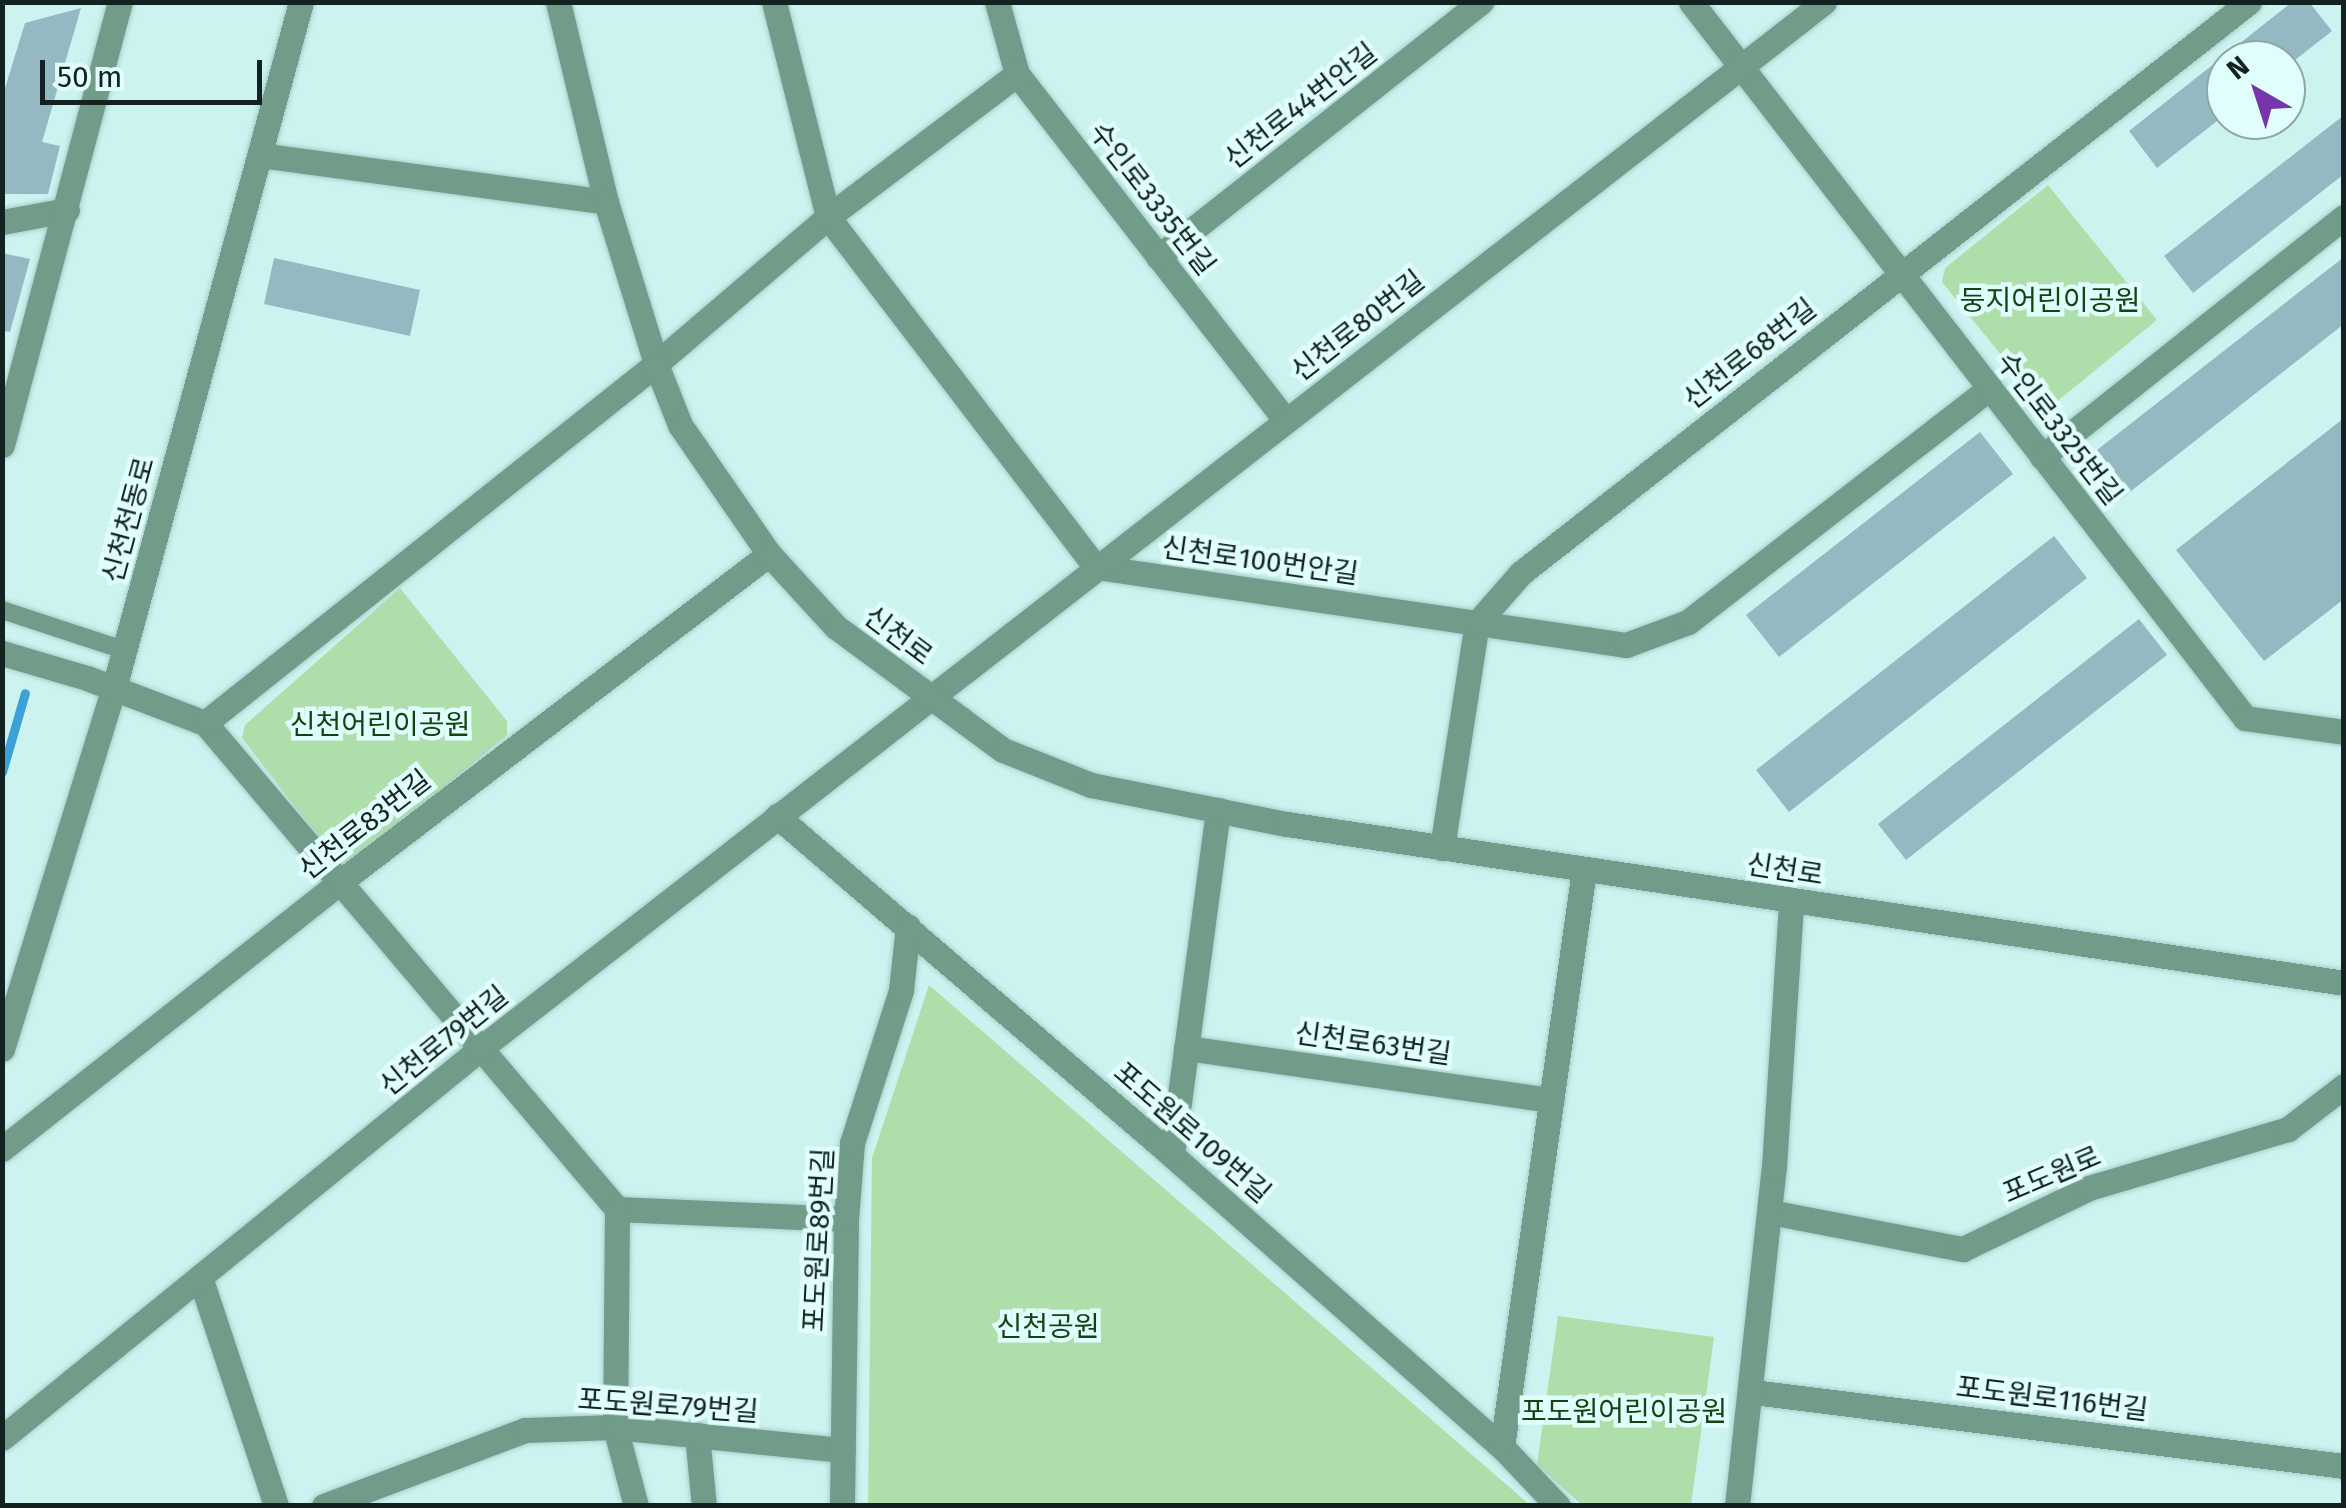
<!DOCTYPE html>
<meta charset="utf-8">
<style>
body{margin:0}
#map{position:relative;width:2346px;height:1508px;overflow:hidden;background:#ccf3f0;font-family:"Fira Sans","Noto Sans KR",sans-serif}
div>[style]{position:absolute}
.green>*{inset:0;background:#aedfab}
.stream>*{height:9px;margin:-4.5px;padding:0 4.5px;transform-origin:4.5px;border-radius:4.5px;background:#3ba1d8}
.building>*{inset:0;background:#95b9c2}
.roads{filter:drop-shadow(0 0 2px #abcdcb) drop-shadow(0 0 2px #abcdcb)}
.service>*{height:18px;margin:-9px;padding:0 9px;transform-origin:9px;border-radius:9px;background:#709c89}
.minor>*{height:25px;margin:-12.5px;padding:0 12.5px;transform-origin:12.5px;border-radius:12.5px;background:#709c89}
.tertiary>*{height:25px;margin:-12.5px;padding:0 12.5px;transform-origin:12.5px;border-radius:12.5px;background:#709c89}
span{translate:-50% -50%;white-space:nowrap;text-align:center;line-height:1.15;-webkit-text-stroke:9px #e0fffc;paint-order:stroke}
.street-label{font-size:28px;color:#132221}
.park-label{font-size:28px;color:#134313}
.frame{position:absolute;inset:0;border:5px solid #132221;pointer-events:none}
.north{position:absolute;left:2206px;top:40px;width:100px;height:100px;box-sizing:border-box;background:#e0fffc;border:2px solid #8ea7a4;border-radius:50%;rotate:321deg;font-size:28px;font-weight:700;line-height:40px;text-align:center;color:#132221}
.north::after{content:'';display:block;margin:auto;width:35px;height:45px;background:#7735aa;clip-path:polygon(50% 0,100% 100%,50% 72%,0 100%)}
.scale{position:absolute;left:40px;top:60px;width:222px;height:45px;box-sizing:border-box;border:5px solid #132221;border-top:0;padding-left:12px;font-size:30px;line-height:35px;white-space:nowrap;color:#132221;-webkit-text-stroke:8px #e0fffc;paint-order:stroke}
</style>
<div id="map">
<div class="green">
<i style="clip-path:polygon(2048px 185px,2157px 320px,2055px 403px,2039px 402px,1942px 282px,1945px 268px)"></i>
<i style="clip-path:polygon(400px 588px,507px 721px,507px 735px,353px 863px,337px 861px,242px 738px,245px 725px)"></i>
<i style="clip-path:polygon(929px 985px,1530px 1505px,868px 1505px,872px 1158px)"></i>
<i style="clip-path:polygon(1558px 1316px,1714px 1337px,1691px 1505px,1582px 1505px,1537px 1465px)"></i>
</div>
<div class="stream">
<i style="left:2px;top:772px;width:82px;rotate:-73.8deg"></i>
</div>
<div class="building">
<i style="clip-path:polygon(2292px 2px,2309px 2px,2332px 31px,2295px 60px,2226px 60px,2226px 114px,2157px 168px,2129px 131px)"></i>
<i style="clip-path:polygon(81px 8px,42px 142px,60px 146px,48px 194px,2px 194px,2px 98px,25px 23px)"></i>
<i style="clip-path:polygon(2344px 115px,2344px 174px,2193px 293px,2164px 256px)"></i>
<i style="clip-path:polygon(2px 253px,30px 259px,10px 332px,2px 331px)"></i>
<i style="clip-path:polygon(2344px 257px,2344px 324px,2121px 499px,2088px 457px)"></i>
<i style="clip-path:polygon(274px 258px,420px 290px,410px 336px,264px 304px)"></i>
<i style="clip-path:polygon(2344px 418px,2344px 599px,2264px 661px,2176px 550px)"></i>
<i style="clip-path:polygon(1980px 432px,2013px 474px,1779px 657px,1746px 615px)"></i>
<i style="clip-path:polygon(2054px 536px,2087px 578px,1789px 812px,1756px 770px)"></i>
<i style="clip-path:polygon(2139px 619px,2167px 655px,1906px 860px,1878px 824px)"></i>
</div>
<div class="roads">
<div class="service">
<i style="left:2px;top:610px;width:128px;rotate:18.2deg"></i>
</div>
<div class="minor">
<i style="left:774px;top:2px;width:222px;rotate:75.9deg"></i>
<i style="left:828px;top:217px;width:441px;rotate:52.6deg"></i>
<i style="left:1096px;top:567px;width:536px;rotate:8.37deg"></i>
<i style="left:1626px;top:645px;width:66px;rotate:-20.4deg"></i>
<i style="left:1688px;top:622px;width:382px;rotate:-37.8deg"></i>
<i style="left:997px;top:2px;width:75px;rotate:74.5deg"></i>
<i style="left:1017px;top:74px;width:438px;rotate:52.2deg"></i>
<i style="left:1691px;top:2px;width:905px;rotate:52.27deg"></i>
<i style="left:2245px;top:718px;width:100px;rotate:8deg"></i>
<i style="left:260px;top:155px;width:349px;rotate:7.7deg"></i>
<i style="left:2px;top:222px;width:66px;rotate:-10.5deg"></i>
<i style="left:1158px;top:257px;width:412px;rotate:-38.3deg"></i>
<i style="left:2px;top:445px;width:458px;rotate:-75.1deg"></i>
<i style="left:2042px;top:457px;width:386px;rotate:-38.5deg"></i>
<i style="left:2px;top:653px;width:89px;rotate:16.4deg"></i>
<i style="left:87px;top:678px;width:126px;rotate:20.9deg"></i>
<i style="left:205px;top:723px;width:637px;rotate:49.71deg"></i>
<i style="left:617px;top:1209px;width:229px;rotate:2.5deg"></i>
<i style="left:205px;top:723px;width:576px;rotate:-38.52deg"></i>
<i style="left:656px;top:364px;width:226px;rotate:-40.5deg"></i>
<i style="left:828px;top:217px;width:237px;rotate:-37.1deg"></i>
<i style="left:777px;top:816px;width:502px;rotate:40.64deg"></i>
<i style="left:1158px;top:1143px;width:459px;rotate:41.5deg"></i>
<i style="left:1502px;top:1447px;width:81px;rotate:46.5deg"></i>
<i style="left:1442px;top:848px;width:228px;rotate:-81.2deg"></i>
<i style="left:1477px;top:623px;width:67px;rotate:-48.7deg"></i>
<i style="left:1521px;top:573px;width:925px;rotate:-38.11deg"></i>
<i style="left:1186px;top:1048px;width:369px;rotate:8.1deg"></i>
<i style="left:2px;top:1049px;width:378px;rotate:-72.8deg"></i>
<i style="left:114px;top:688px;width:711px;rotate:-74.75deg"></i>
<i style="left:2px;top:1149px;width:431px;rotate:-38.3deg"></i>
<i style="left:340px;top:882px;width:540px;rotate:-37.4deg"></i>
<i style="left:1172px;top:1155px;width:348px;rotate:-82.4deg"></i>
<i style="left:617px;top:1209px;width:218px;rotate:90.5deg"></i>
<i style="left:615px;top:1427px;width:82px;rotate:75.1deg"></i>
<i style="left:1770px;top:1212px;width:197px;rotate:10.9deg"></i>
<i style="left:1963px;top:1249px;width:140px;rotate:-25.8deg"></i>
<i style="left:2089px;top:1188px;width:208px;rotate:-16.5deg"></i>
<i style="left:2288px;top:1129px;width:71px;rotate:-37.5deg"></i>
<i style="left:200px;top:1277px;width:241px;rotate:71.6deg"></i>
<i style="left:1753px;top:1392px;width:596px;rotate:7.14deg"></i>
<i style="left:697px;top:1435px;width:71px;rotate:84.4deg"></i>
<i style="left:2px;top:1438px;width:618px;rotate:-39.15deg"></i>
<i style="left:481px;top:1048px;width:1702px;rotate:-37.91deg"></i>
<i style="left:1502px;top:1447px;width:583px;rotate:-81.91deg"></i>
<i style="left:324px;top:1506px;width:215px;rotate:-20.7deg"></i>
<i style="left:525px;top:1430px;width:90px;rotate:-1.9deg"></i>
<i style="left:615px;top:1427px;width:229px;rotate:5.8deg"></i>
<i style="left:842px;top:1506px;width:287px;rotate:-89.2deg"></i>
<i style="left:846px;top:1219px;width:76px;rotate:-85.5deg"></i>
<i style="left:852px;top:1143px;width:161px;rotate:-72.2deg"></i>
<i style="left:901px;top:990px;width:64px;rotate:-83.8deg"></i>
<i style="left:1737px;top:1506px;width:341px;rotate:-83.8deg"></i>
<i style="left:1774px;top:1167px;width:266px;rotate:-86.3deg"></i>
</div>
<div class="tertiary">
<i style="left:558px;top:2px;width:206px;rotate:76.5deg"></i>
<i style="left:606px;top:202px;width:170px;rotate:72.8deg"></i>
<i style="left:656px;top:364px;width:66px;rotate:68.5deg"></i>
<i style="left:680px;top:425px;width:157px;rotate:55.4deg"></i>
<i style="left:769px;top:554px;width:99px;rotate:47.5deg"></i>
<i style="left:836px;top:627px;width:207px;rotate:36.4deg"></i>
<i style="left:1003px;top:750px;width:95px;rotate:21.7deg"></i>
<i style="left:1091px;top:785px;width:200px;rotate:11.3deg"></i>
<i style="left:1287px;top:824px;width:1069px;rotate:8.55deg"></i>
</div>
</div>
<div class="street-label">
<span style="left:1301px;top:106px;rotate:-38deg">신천로44번안길</span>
<span style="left:1152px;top:199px;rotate:52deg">수인로3335번길</span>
<span style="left:1358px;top:326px;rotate:-38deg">신천로80번길</span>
<span style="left:1750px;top:354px;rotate:-38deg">신천로68번길</span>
<span style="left:2059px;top:429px;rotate:52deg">수인로3325번길</span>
<span style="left:129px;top:520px;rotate:-75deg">신천천동로</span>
<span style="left:1260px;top:561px;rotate:8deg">신천로100번안길</span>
<span style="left:898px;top:636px;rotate:37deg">신천로</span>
<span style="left:365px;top:825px;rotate:-38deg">신천로83번길</span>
<span style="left:1785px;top:870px;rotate:9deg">신천로</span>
<span style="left:444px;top:1041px;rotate:-39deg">신천로79번길</span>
<span style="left:1373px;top:1044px;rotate:8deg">신천로63번길</span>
<span style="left:1192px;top:1133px;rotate:41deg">포도원로109번길</span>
<span style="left:2052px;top:1175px;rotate:-23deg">포도원로</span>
<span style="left:819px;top:1240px;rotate:-87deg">포도원로89번길</span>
<span style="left:2052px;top:1399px;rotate:7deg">포도원로116번길</span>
<span style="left:668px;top:1406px;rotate:4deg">포도원로79번길</span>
</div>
<div class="park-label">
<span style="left:2050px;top:301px">둥지어린이공원</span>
<span style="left:380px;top:725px">신천어린이공원</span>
<span style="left:1048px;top:1327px">신천공원</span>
<span style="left:1624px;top:1412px">포도원어린이공원</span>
</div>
<div class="frame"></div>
<div class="north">N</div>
<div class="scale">50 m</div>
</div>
